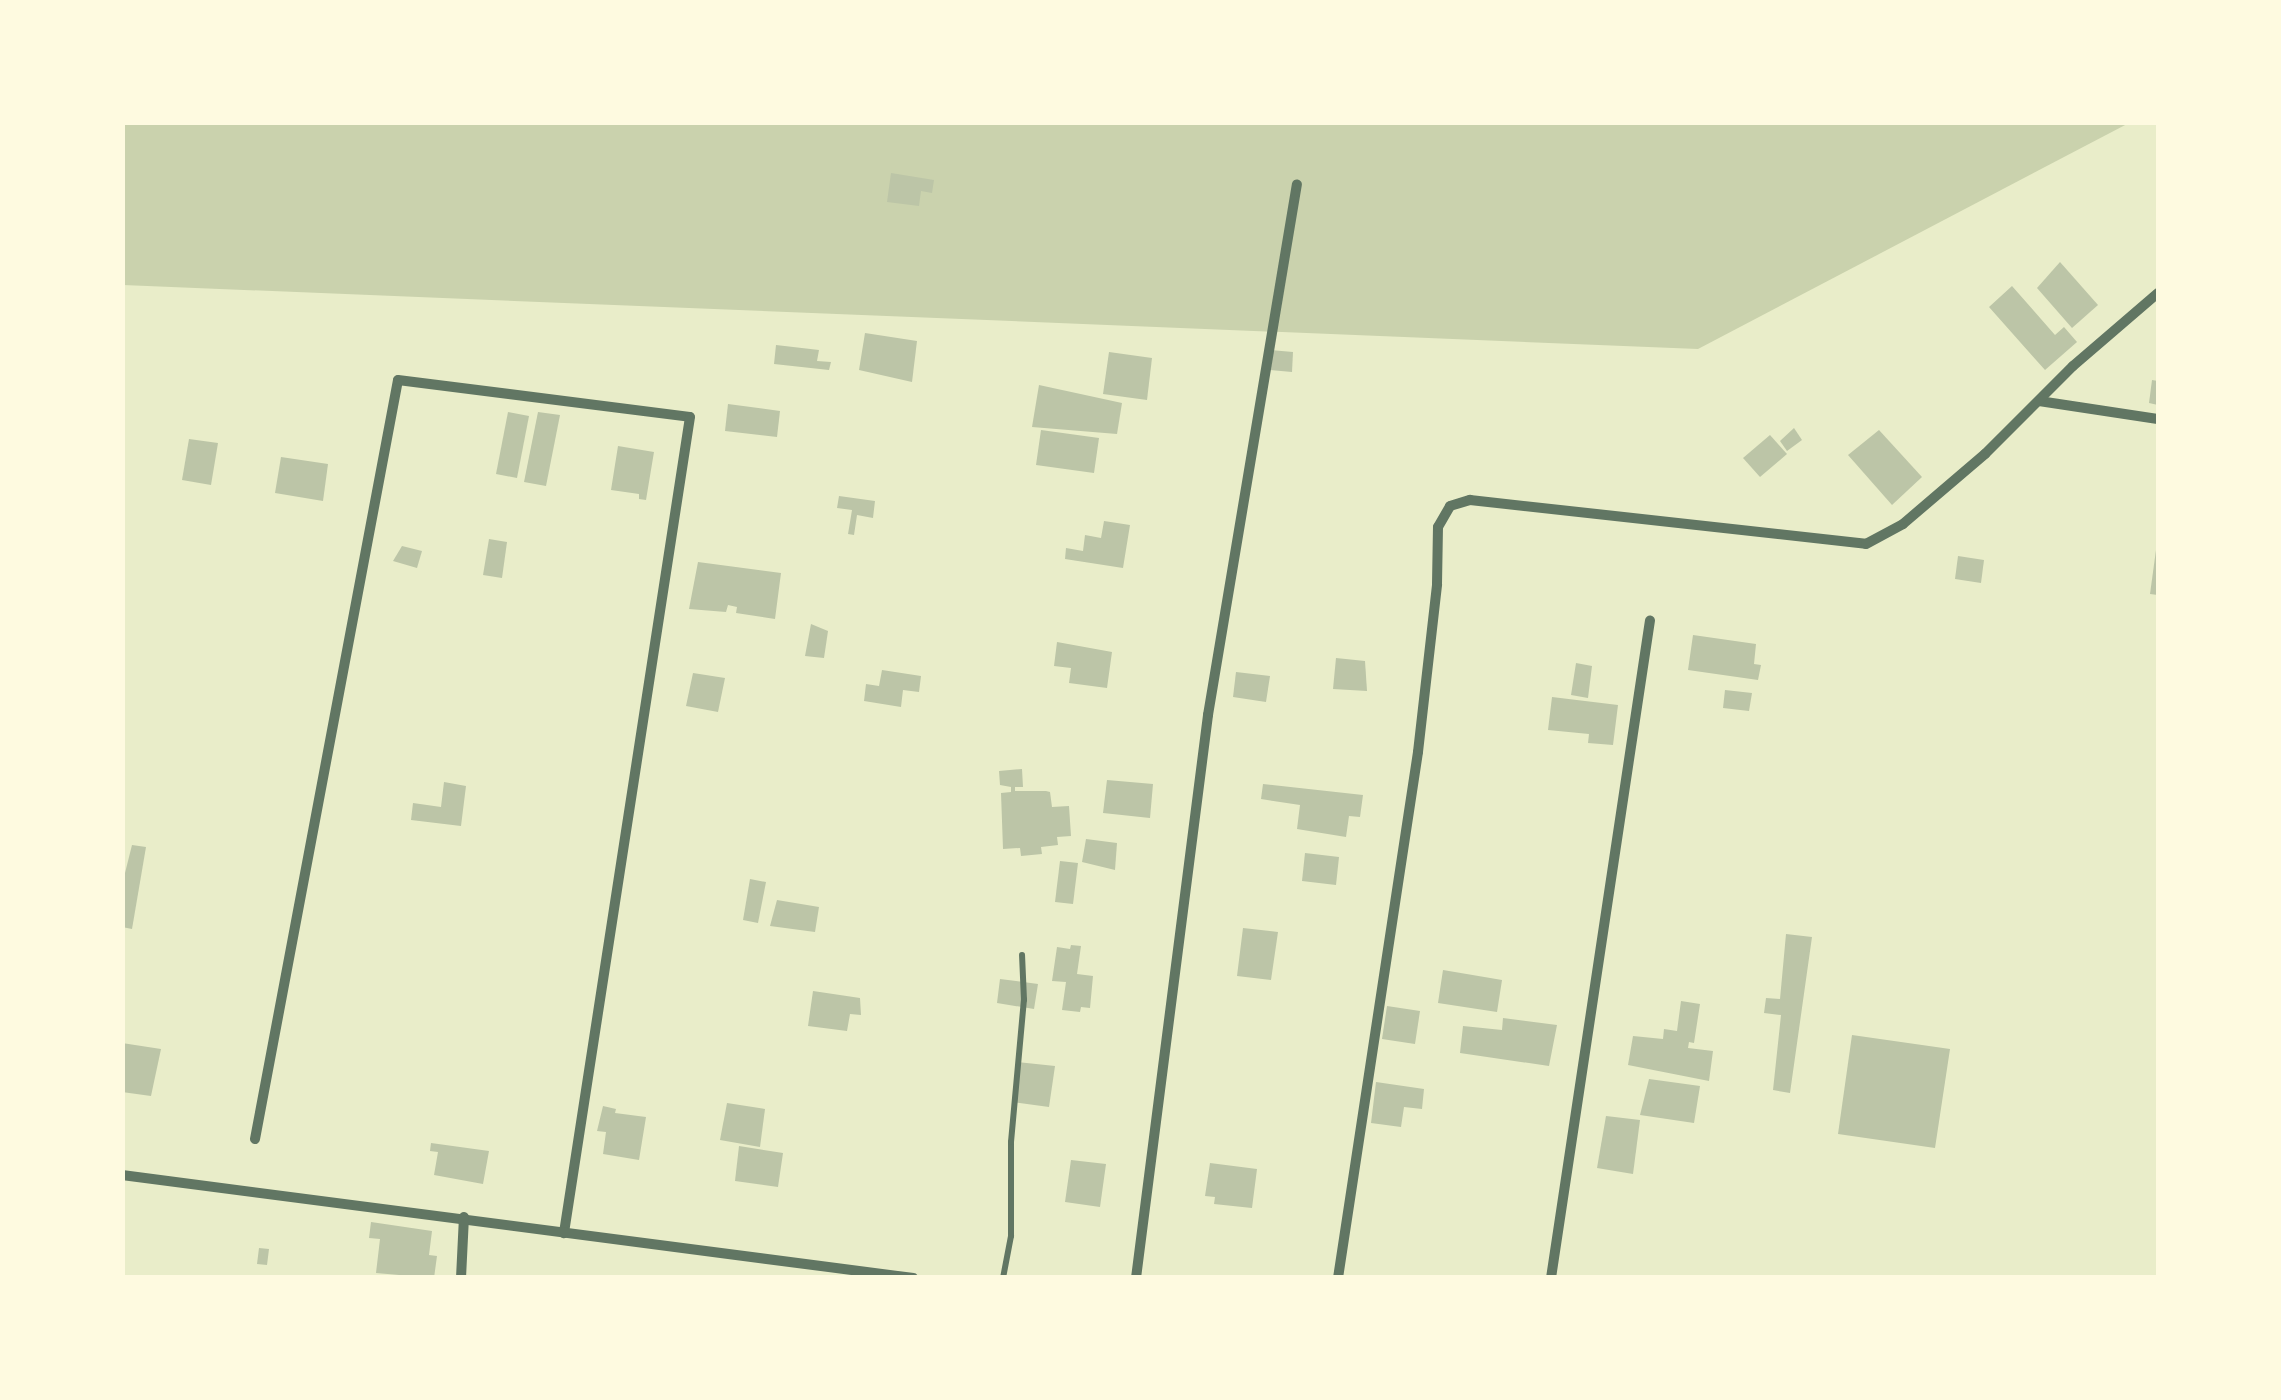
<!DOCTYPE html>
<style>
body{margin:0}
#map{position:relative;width:2281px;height:1400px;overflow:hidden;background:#e9edc9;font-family:Jost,sans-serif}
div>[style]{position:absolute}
.green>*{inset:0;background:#cad2ad}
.building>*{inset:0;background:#bcc5a7}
.service>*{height:6px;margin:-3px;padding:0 3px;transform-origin:3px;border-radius:3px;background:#617663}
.minor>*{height:10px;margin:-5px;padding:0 5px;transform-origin:5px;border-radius:5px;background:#617663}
span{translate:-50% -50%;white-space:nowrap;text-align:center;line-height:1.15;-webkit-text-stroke:10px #fefae0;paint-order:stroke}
.frame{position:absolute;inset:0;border:125px solid #fefae0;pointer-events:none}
</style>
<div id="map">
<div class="green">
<i style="clip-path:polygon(123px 123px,2129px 123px,1698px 349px,123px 285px)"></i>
</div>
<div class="building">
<i style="clip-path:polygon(891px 173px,934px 180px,932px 193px,921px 191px,919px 206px,887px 202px)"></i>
<i style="clip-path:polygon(2060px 262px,2098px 305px,2072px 328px,2037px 288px)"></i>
<i style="clip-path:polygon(2012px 286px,2055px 335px,2064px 327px,2077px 342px,2045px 370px,1989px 307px)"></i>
<i style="clip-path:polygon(865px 333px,917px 341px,912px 382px,859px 370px)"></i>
<i style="clip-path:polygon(776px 345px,819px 350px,817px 361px,831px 362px,829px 370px,774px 364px)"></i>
<i style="clip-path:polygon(1270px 350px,1293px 352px,1292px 372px,1269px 370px)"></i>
<i style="clip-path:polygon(1109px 352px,1152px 358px,1147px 400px,1103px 394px)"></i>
<i style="clip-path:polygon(2152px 380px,2158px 381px,2158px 405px,2149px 403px)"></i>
<i style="clip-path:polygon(1039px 385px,1122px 403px,1117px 434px,1032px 427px)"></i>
<i style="clip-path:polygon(728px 404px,780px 411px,777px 437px,725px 431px)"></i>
<i style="clip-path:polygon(508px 412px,529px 416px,517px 478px,496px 474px)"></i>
<i style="clip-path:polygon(538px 412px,560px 415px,546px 486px,524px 482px)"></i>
<i style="clip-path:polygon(1794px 428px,1802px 440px,1787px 451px,1780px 441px)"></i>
<i style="clip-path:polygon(1041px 430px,1099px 438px,1094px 473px,1036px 465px)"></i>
<i style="clip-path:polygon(1879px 430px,1922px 477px,1892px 505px,1848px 455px)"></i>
<i style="clip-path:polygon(1770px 435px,1787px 454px,1760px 477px,1743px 458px)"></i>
<i style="clip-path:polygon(189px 439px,218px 443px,211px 485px,182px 480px)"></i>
<i style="clip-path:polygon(618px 446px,654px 452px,646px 500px,639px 499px,639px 494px,611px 490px)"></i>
<i style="clip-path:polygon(281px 457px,328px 464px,323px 501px,275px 493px)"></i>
<i style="clip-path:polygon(839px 496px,875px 501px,873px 518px,857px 515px,854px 535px,848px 534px,852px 510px,837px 508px)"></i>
<i style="clip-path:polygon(1104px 521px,1130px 525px,1123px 568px,1065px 559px,1066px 548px,1083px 551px,1085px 535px,1101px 538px)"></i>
<i style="clip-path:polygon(489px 539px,507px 542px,502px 578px,483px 575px)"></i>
<i style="clip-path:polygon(402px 546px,422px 551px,417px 568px,393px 561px)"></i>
<i style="clip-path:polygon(2156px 550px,2158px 550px,2158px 595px,2150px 594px)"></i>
<i style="clip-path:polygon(1958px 556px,1984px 560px,1981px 583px,1955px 579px)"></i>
<i style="clip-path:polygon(698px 562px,781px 573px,775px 619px,736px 613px,737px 607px,728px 605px,726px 612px,689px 609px)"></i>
<i style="clip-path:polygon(811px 624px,828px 631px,824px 658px,805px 656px)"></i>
<i style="clip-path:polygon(1693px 635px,1756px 644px,1754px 664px,1761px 665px,1758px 680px,1688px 670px)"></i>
<i style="clip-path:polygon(1057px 642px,1112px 652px,1107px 688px,1069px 683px,1071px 668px,1054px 666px)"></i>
<i style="clip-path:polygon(1336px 658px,1365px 661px,1367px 691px,1333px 689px)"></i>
<i style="clip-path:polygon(1576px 663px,1592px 666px,1588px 698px,1571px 695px)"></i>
<i style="clip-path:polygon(882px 670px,921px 676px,919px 692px,903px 690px,901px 707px,864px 701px,866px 684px,879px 686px)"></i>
<i style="clip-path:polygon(1236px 672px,1270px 676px,1266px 702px,1233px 697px)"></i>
<i style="clip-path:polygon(693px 673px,725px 678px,718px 712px,686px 706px)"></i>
<i style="clip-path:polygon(1725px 690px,1752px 693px,1749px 711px,1723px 708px)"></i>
<i style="clip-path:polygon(1552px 697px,1618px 705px,1613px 745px,1588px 743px,1589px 734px,1548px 730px)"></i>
<i style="clip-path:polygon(1022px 769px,1023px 787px,1015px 787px,1015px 791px,1046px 791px,1050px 792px,1052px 807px,1069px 806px,1071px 836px,1057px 837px,1058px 845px,1041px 847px,1042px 854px,1021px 856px,1020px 848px,1003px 849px,1001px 793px,1011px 792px,1011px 787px,1000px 785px,999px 771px)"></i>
<i style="clip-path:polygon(1107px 780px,1153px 784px,1150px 818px,1103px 813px)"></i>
<i style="clip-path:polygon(444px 782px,466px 786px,461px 826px,411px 820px,413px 803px,441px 807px)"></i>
<i style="clip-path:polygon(1263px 784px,1363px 795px,1360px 817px,1349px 816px,1346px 837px,1297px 829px,1300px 805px,1261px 799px)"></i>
<i style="clip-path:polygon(1086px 839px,1117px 843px,1115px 870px,1082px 862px)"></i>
<i style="clip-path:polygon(132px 845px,146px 847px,132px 929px,122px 927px,122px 885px)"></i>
<i style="clip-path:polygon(1305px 853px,1339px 857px,1336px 885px,1302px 881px)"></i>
<i style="clip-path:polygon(1060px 861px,1078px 863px,1073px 904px,1055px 902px)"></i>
<i style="clip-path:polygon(750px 879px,766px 882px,758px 923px,743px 920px)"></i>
<i style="clip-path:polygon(777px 900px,819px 907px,815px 932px,770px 926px)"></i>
<i style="clip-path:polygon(1243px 928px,1278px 932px,1271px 980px,1237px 976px)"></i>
<i style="clip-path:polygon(1786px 934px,1812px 937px,1790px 1093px,1773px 1090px,1781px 1015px,1764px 1013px,1766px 998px,1780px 999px)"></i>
<i style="clip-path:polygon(1071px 945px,1081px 946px,1077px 974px,1093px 976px,1090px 1008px,1081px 1007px,1080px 1012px,1062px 1010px,1066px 982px,1052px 981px,1057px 947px,1070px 949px)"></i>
<i style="clip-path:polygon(1443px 970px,1502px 980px,1497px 1012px,1438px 1003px)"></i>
<i style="clip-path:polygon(1000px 979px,1038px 984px,1034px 1009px,997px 1003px)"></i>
<i style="clip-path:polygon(813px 991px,860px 998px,861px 1015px,850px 1014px,847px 1031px,808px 1026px)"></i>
<i style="clip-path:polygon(1681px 1001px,1700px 1004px,1694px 1043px,1689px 1042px,1688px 1048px,1713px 1051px,1709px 1081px,1628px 1065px,1633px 1036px,1663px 1039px,1664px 1029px,1677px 1031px)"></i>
<i style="clip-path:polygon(1387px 1006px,1420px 1011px,1415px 1044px,1382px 1039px)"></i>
<i style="clip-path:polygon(1503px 1018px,1557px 1025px,1549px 1066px,1460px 1053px,1463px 1026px,1502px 1030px)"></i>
<i style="clip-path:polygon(1852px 1035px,1950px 1049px,1935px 1148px,1838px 1134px)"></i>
<i style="clip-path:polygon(122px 1043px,161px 1049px,151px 1096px,122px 1092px)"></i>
<i style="clip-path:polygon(1017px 1062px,1055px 1066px,1049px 1107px,1012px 1102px)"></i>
<i style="clip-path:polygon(1649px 1079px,1700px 1086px,1694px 1123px,1640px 1115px)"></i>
<i style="clip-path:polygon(1376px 1082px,1424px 1089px,1422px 1109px,1404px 1107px,1401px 1127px,1371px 1123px)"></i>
<i style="clip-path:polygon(727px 1103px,765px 1109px,760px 1147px,720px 1140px)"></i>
<i style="clip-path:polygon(603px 1106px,616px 1109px,615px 1113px,646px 1117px,639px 1160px,603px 1154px,606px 1132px,597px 1131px)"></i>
<i style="clip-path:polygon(1606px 1116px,1640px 1120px,1633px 1174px,1597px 1168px)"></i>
<i style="clip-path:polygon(431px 1143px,489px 1151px,483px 1184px,434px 1175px,438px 1152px,430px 1151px)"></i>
<i style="clip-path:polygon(739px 1146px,783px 1153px,778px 1187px,735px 1181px)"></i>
<i style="clip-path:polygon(1071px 1160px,1106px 1164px,1100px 1207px,1065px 1202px)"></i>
<i style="clip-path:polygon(1210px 1163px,1257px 1169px,1252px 1208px,1214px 1204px,1215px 1197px,1205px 1196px)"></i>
<i style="clip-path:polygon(371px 1222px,432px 1231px,429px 1255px,437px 1256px,434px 1278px,376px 1273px,380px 1239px,369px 1238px)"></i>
<i style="clip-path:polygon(259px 1248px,269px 1249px,267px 1265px,257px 1264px)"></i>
</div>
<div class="service">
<i style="left:1003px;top:1278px;width:43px;rotate:-79.2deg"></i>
<i style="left:1011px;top:1236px;width:94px;rotate:-90deg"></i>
<i style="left:1011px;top:1142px;width:143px;rotate:-84.8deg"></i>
<i style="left:1024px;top:1000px;width:45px;rotate:-92.5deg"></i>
</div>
<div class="minor">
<i style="left:2039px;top:401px;width:120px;rotate:8.6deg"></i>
<i style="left:255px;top:1139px;width:772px;rotate:-79.33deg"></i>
<i style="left:398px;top:380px;width:294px;rotate:7.2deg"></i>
<i style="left:690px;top:417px;width:826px;rotate:98.78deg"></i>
<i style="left:122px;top:1175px;width:798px;rotate:7.42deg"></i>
<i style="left:461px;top:1278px;width:61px;rotate:-87.2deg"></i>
<i style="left:1136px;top:1278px;width:568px;rotate:-82.71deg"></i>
<i style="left:1208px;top:715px;width:538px;rotate:-80.49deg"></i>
<i style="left:1338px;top:1278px;width:532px;rotate:-81.35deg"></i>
<i style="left:1418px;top:752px;width:169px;rotate:-83.5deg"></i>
<i style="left:1437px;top:584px;width:57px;rotate:-89deg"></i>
<i style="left:1438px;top:527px;width:24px;rotate:-60deg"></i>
<i style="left:1450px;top:506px;width:21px;rotate:-17deg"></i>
<i style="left:1470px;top:500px;width:398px;rotate:6.3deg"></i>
<i style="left:1866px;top:544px;width:42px;rotate:-28.4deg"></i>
<i style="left:1903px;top:524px;width:108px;rotate:-40.5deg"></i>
<i style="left:1985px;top:454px;width:124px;rotate:-45deg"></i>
<i style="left:2073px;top:366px;width:112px;rotate:-40.7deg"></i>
<i style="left:1551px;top:1278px;width:665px;rotate:-81.44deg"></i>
</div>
<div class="frame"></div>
</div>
